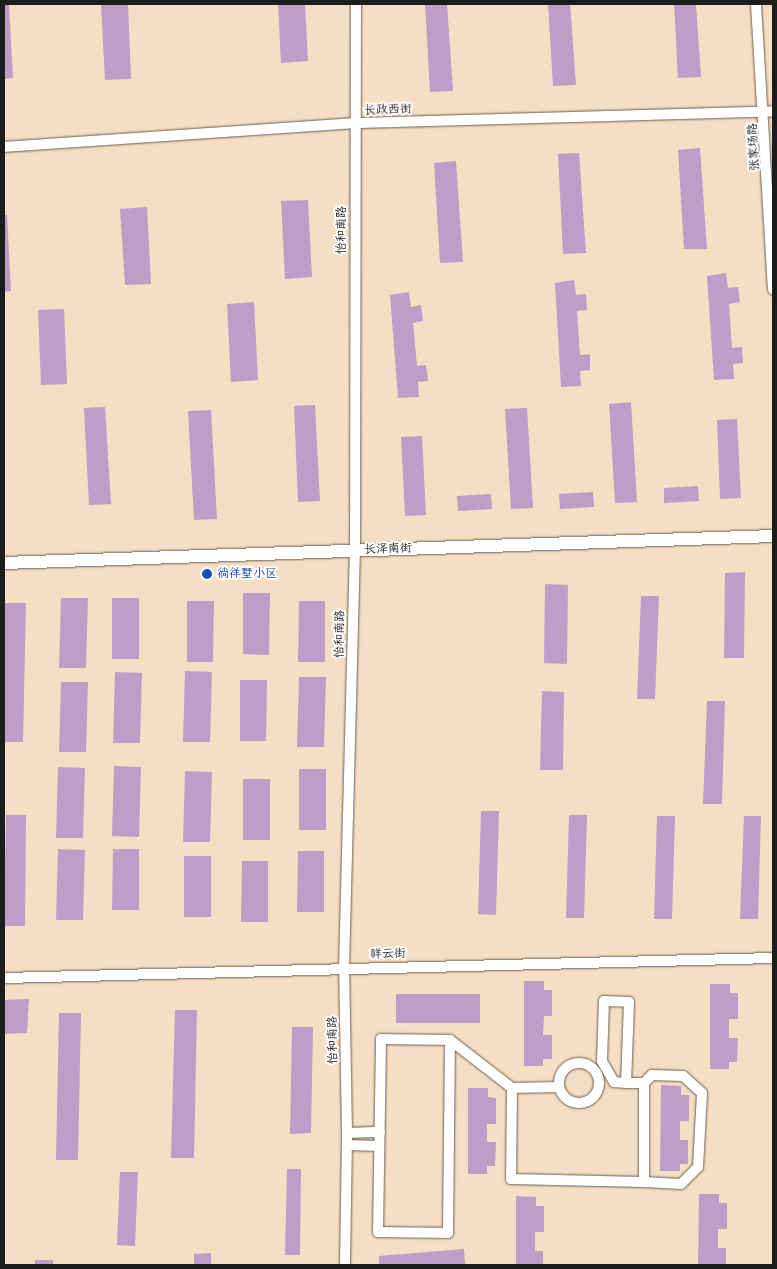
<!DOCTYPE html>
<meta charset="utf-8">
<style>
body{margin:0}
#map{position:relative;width:777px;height:1269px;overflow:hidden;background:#f5dec3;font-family:Kalam,"LXGW WenKai TC",sans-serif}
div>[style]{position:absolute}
.building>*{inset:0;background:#be9ec8}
.roads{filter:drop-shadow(0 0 1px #686056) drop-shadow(0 0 1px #686056)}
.minor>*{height:10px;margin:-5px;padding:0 5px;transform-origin:5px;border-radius:5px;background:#fff}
.minor>.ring{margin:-5px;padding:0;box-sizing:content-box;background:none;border:10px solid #fff;border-radius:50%}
.tertiary>*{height:12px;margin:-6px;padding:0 6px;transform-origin:6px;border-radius:6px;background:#fff}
.dots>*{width:14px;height:14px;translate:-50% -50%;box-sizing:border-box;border:2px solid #fff;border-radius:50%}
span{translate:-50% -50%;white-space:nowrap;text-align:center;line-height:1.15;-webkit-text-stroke:4px #fff;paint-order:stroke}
.street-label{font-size:12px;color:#1c1c1c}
.transit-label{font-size:12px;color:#164399}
.left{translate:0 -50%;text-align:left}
.frame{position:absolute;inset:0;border:5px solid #1c1c1c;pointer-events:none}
</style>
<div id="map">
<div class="building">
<i style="clip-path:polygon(4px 4px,9px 4px,13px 78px,4px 79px)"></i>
<i style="clip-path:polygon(101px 4px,128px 4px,131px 79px,105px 80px)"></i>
<i style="clip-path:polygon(278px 4px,305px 4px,308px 61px,281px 63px)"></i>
<i style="clip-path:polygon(425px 4px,447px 4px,453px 91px,430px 92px)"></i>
<i style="clip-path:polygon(548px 4px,570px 4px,576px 85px,553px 86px)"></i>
<i style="clip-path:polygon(674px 4px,696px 4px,701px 77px,678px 78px)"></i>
<i style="clip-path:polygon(700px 148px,707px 249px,684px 249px,678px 150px)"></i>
<i style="clip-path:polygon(579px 153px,586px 253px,563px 254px,558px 154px)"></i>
<i style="clip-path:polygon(456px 161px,463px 262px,440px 263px,434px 163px)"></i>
<i style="clip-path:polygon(308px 200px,312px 277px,285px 279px,281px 201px)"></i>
<i style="clip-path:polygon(147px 207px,151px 284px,125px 285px,120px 209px)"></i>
<i style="clip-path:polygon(4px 215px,7px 215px,11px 291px,4px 292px)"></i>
<i style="clip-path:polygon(726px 273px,728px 288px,738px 287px,740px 302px,729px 304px,732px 348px,742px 347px,743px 363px,733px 364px,734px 379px,714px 380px,707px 276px)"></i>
<i style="clip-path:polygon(574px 280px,576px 295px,586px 294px,587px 310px,577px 311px,580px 355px,590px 354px,590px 370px,580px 371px,581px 386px,561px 387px,555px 283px)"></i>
<i style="clip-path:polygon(409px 292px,411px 307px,421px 305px,423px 321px,413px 323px,417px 366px,426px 365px,428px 381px,418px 382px,419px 397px,398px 398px,390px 295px)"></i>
<i style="clip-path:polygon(254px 302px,258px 380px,231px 382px,227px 304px)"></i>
<i style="clip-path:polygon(64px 309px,67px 384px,41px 385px,38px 310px)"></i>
<i style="clip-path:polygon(631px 402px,637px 502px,615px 503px,609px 404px)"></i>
<i style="clip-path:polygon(315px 405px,320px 501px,298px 502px,294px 406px)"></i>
<i style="clip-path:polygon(105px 407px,111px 504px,89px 505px,84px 408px)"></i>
<i style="clip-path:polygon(527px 408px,533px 508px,511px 509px,505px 409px)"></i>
<i style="clip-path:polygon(211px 410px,217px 519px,194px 520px,188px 411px)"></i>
<i style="clip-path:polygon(737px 419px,741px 498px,720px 499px,717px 420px)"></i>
<i style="clip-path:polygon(422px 436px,426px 515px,405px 516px,401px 437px)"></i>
<i style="clip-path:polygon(698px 486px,699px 501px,664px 503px,664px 488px)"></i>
<i style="clip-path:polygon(593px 492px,594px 507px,560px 509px,559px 494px)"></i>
<i style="clip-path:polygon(491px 494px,492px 509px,458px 511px,457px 496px)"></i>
<i style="clip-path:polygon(745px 572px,744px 658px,724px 658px,725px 573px)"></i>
<i style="clip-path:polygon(545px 584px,568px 585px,567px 664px,544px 663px)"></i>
<i style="clip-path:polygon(243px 593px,270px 593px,269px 655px,243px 654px)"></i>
<i style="clip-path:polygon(641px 596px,659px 596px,655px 699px,637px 699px)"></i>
<i style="clip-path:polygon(61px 598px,88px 598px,86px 668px,59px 668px)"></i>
<i style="clip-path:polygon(112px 598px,139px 598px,139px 659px,112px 659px)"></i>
<i style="clip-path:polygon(187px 601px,214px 601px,213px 662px,187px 662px)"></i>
<i style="clip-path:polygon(299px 601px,325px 601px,325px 662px,298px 662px)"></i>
<i style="clip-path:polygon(5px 603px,26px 603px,23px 742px,4px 742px)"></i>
<i style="clip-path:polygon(185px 671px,212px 672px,210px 742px,183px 742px)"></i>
<i style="clip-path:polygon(115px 672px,142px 673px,140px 743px,113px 743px)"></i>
<i style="clip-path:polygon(299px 677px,326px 677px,324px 747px,297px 747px)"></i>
<i style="clip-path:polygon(240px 680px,267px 680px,266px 741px,240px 741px)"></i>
<i style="clip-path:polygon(61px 682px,88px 682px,86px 752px,59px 752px)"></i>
<i style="clip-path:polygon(542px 691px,564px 692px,563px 770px,540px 770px)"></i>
<i style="clip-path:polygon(707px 701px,725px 701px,722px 804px,703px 804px)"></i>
<i style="clip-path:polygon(114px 766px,141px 767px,139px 837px,112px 836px)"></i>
<i style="clip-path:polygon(58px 767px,85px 768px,83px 838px,56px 838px)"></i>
<i style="clip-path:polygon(299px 769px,326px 769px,326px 830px,299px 830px)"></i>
<i style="clip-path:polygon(185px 771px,212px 772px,210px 842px,183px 842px)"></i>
<i style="clip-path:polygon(243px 779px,270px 779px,270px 840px,243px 840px)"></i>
<i style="clip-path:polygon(481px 811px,499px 811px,496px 915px,478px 914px)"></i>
<i style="clip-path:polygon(6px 815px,26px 815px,25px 926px,4px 926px)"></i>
<i style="clip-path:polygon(569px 815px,587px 815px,584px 918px,566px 918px)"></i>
<i style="clip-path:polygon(657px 816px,675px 816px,672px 919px,654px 919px)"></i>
<i style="clip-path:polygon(744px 816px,761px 816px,758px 919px,740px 919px)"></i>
<i style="clip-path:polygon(58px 849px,85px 850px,83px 920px,56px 920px)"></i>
<i style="clip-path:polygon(113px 849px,139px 849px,139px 910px,112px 910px)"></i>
<i style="clip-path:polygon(298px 851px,324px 851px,324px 912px,297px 912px)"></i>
<i style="clip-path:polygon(184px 856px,211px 856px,211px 917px,184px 917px)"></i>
<i style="clip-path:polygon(242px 861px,268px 861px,268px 922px,241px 922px)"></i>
<i style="clip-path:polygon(524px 981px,544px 981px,544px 990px,552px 990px,552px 1016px,544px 1016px,543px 1035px,552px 1035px,552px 1059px,543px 1059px,543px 1066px,524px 1066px)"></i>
<i style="clip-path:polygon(710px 984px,730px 984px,730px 993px,738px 993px,738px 1019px,729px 1019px,729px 1038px,738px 1038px,737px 1062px,729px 1062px,729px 1069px,710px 1069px)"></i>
<i style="clip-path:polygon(396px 994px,480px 994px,480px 1023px,396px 1023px)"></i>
<i style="clip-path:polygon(29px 999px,27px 1033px,4px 1034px,4px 1000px)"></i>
<i style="clip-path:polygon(175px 1010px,197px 1010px,194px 1158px,171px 1158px)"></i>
<i style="clip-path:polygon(59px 1013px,81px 1013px,78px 1160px,56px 1160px)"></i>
<i style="clip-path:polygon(292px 1027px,313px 1027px,311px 1133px,290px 1134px)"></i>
<i style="clip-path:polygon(661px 1085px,681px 1086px,681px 1095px,689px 1095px,689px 1121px,680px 1121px,680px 1140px,688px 1140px,688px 1164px,680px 1164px,680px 1171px,660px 1171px)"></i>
<i style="clip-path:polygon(468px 1088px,488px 1088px,488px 1097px,496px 1098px,496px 1124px,487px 1124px,487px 1142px,496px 1142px,495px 1166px,487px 1166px,487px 1174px,468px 1174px)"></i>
<i style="clip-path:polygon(287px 1169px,301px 1169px,300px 1255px,285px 1255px)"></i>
<i style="clip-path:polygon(120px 1172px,138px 1172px,135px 1246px,117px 1245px)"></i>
<i style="clip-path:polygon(699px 1194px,719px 1194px,719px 1203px,727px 1203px,727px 1229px,718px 1229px,718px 1248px,726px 1248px,726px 1265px,698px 1265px)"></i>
<i style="clip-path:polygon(516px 1196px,536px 1197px,536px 1206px,544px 1206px,544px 1232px,535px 1232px,535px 1251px,543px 1251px,543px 1265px,516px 1265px)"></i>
<i style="clip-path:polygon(464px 1249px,465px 1265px,379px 1265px,379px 1256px)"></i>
<i style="clip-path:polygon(211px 1253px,211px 1265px,194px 1265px,194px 1254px)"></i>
<i style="clip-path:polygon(35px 1260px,53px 1260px,53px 1265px,35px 1265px)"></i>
</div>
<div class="roads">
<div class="minor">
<i style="left:756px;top:4px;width:286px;rotate:86.6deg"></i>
<i style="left:4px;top:147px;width:352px;rotate:-3.9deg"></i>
<i style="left:355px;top:123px;width:418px;rotate:-1.6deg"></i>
<i style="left:4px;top:978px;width:769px;rotate:-1.49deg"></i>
<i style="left:381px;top:1039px;width:69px;rotate:0.8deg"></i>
<i style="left:450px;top:1040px;width:193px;rotate:90.6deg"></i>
<i style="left:448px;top:1233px;width:70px;rotate:-179.2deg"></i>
<i style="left:378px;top:1232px;width:193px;rotate:-89.1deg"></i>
<i style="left:450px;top:1040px;width:78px;rotate:37.7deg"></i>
<i style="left:512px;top:1088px;width:47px;rotate:-1.2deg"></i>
<i class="ring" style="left:559px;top:1063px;width:30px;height:30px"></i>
<i style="left:512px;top:1088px;width:91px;rotate:90.6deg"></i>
<i style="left:511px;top:1179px;width:133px;rotate:1.3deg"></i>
<i style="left:644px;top:1182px;width:99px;rotate:-90deg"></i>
<i style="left:644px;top:1083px;width:18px;rotate:180deg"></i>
<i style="left:626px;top:1083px;width:12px;rotate:-175deg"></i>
<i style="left:614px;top:1082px;width:24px;rotate:-120deg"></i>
<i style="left:602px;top:1061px;width:60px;rotate:-88.1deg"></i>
<i style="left:604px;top:1001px;width:25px;rotate:2deg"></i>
<i style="left:629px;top:1002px;width:81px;rotate:92.1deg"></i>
<i style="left:347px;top:1133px;width:33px;rotate:-2deg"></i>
<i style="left:347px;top:1145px;width:32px;rotate:2deg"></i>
<i style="left:644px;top:1182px;width:37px;rotate:3deg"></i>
<i style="left:681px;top:1184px;width:24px;rotate:-45deg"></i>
<i style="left:698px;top:1167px;width:74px;rotate:-86.9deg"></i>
<i style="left:702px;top:1093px;width:25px;rotate:-138deg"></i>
<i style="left:683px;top:1076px;width:31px;rotate:-178deg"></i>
<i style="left:652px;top:1075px;width:11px;rotate:135deg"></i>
<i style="left:345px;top:1265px;width:132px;rotate:-89.1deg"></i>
<i style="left:347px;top:1133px;width:165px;rotate:-91deg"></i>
<i style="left:344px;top:968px;width:417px;rotate:-88.5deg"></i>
<i style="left:355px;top:551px;width:547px;rotate:-89.9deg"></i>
</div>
<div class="tertiary">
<i style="left:4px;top:563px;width:769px;rotate:-2.01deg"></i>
</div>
</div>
<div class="dots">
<i style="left:207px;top:574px;background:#1a4fb4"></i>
</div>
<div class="street-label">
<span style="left:388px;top:110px;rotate:-2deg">长政西街</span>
<span style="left:754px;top:147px;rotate:-93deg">张家场路</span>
<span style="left:342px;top:230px;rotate:-90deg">怡和南路</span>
<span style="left:388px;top:549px;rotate:-2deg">长泽南街</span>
<span style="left:340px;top:634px;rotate:-89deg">怡和南路</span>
<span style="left:388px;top:954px;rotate:-1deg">祥云街</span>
<span style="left:333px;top:1040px;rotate:-91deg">怡和南路</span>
</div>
<div class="transit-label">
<span class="left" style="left:217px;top:574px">徜徉墅小区</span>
</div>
<div class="frame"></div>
</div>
